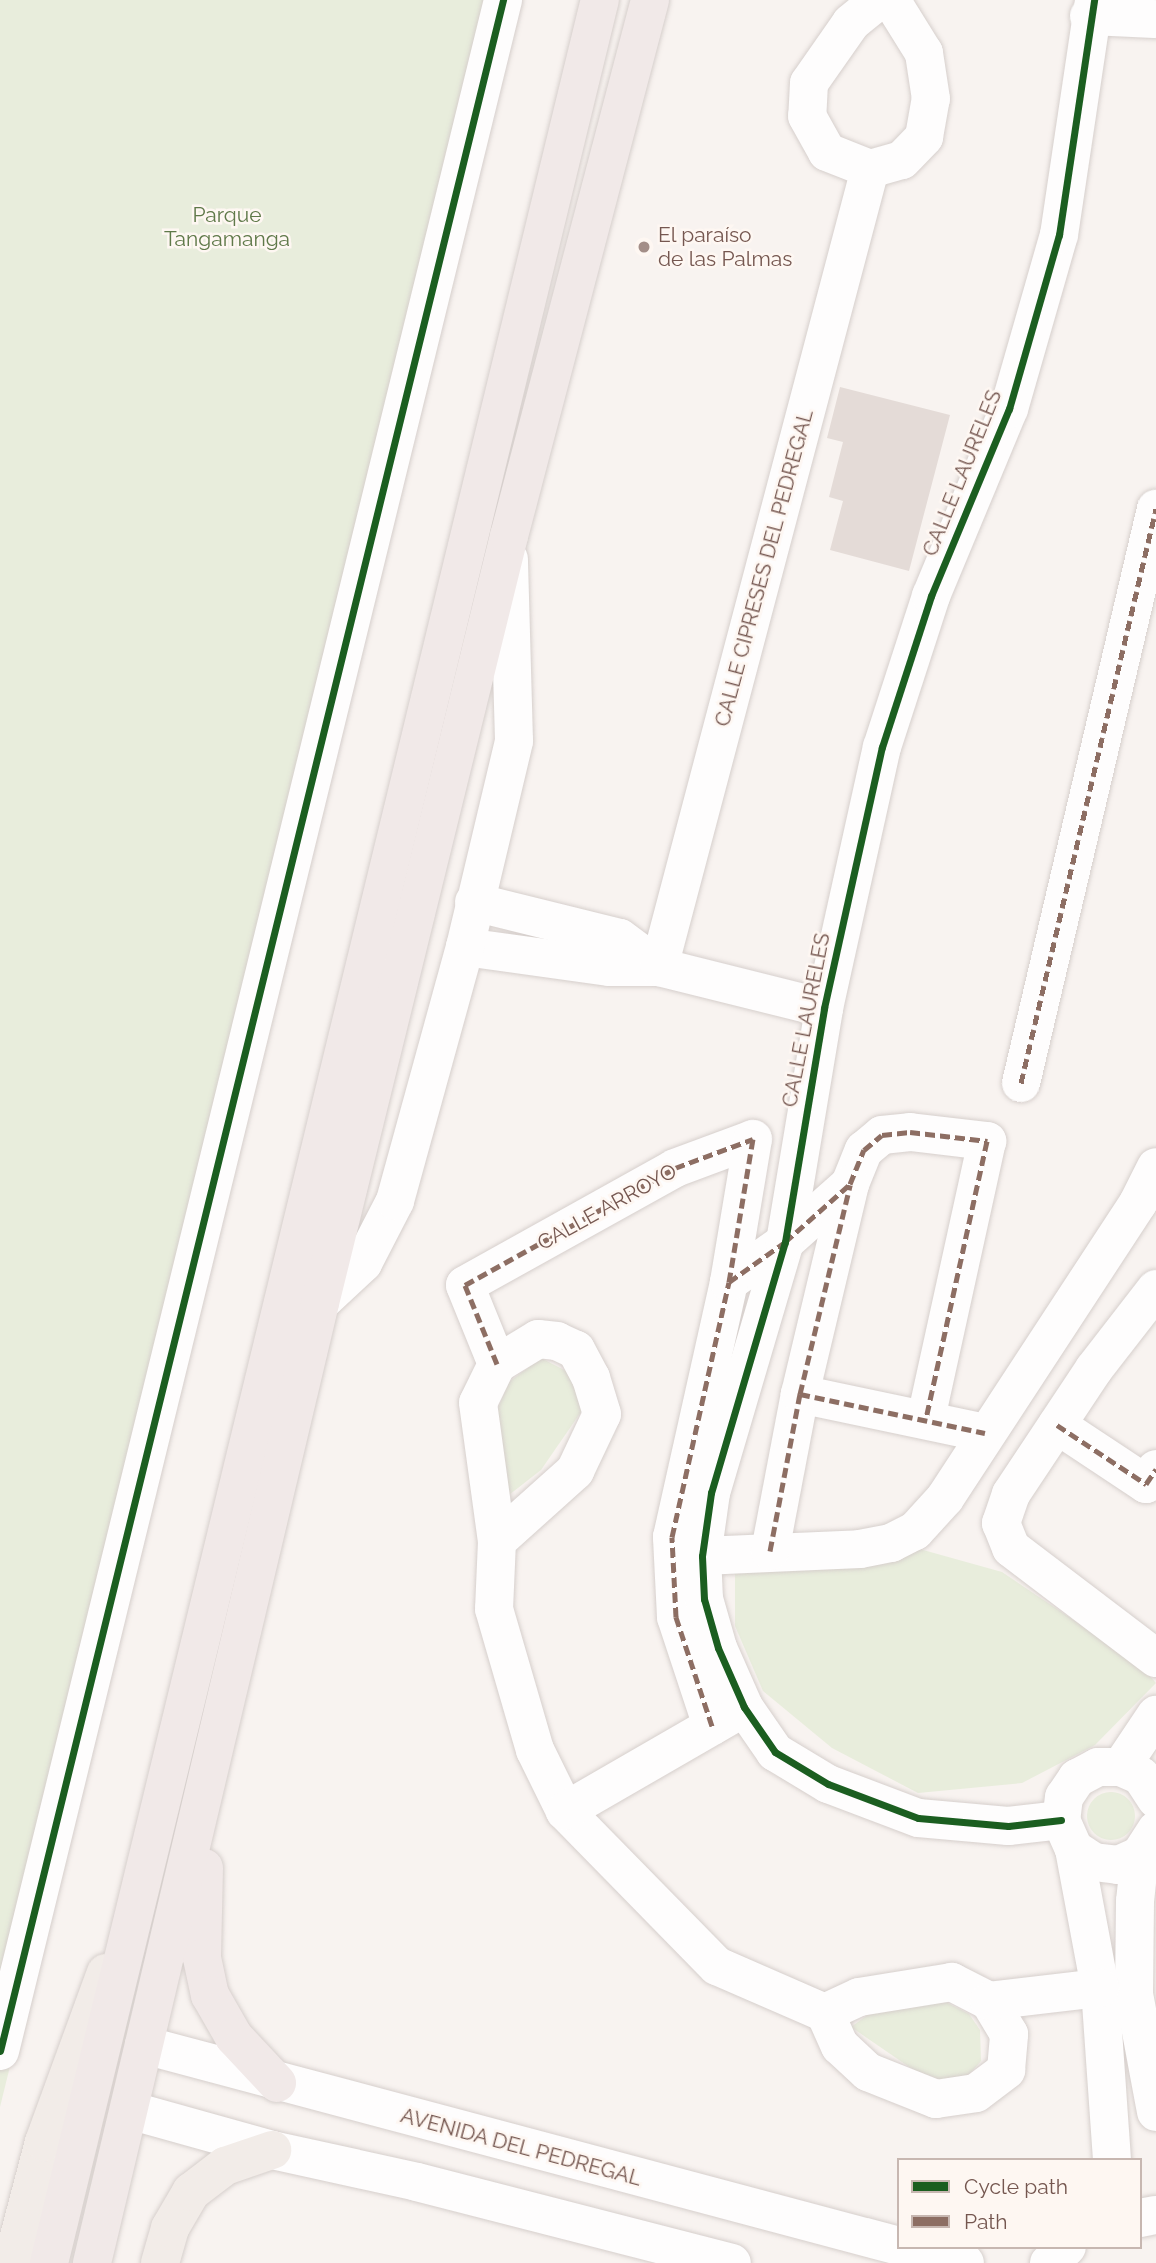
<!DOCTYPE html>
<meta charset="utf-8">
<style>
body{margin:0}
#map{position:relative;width:1156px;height:2263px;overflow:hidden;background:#f8f3f0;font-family:Raleway,sans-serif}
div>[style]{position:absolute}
.green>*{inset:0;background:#e8eddc}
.round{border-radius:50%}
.building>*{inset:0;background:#e4dbd7}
.roads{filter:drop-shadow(0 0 2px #d6cfcc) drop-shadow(0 0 2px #d6cfcc)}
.minor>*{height:38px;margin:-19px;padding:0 19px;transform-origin:19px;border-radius:19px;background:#fefdfd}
.major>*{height:38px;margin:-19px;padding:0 19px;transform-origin:19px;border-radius:19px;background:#f2ece8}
.highway>*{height:38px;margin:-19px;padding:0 19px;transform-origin:19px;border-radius:19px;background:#f1e9e8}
.quiet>*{height:5px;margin-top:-2.5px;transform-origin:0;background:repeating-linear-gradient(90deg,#8d6e63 0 10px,transparent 0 15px)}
.cycleway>*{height:7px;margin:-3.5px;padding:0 3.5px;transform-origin:3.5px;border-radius:3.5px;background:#1b5e20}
.dots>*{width:19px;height:19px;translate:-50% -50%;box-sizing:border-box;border:4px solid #fef7f2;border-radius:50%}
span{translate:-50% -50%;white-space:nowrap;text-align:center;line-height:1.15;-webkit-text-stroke:5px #fef7f2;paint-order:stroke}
.park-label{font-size:21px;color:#5f7949}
.poi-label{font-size:21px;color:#755750}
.left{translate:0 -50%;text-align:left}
.street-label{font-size:21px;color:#755750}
.legend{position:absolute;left:897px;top:2158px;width:245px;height:91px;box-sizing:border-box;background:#fef7f2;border:2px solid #c7b7b1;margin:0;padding:9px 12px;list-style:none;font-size:21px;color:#755750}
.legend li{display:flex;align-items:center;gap:14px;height:35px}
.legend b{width:35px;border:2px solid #c7b7b1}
</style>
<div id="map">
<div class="green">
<i style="clip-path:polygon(0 0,518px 0,0 2107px)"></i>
<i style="clip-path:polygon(541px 1358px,568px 1372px,583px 1409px,541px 1470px,504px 1499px,498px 1408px,509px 1382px)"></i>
<i style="clip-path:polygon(916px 1548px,1002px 1572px,1139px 1664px,1156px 1683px,1095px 1745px,1022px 1783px,918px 1793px,832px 1748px,763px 1691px,735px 1626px,735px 1561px)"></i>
<i class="round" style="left:1087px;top:1792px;width:48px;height:48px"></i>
<i style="clip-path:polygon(938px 1998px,969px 2014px,980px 2030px,981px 2061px,959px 2086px,918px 2073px,851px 2027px,873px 2011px)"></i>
</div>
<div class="building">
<i style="clip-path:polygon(840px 387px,950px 415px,909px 571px,830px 550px,843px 501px,829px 497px,843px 442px,827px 438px)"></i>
</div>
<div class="roads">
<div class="minor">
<i style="left:879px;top:0;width:36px;rotate:141deg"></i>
<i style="left:851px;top:23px;width:73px;rotate:125deg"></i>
<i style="left:809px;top:83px;width:33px;rotate:93deg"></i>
<i style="left:807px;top:116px;width:41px;rotate:60.9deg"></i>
<i style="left:827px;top:152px;width:46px;rotate:21.6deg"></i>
<i style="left:870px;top:169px;width:33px;rotate:-16deg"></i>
<i style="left:902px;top:160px;width:32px;rotate:-46deg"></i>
<i style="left:924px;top:137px;width:39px;rotate:-80deg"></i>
<i style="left:931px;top:99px;width:47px;rotate:-98.7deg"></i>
<i style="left:924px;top:53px;width:62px;rotate:-121.9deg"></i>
<i style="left:1089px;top:16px;width:67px;rotate:2.6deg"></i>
<i style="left:474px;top:902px;width:150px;rotate:13.9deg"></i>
<i style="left:620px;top:938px;width:49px;rotate:36.6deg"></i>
<i style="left:465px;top:947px;width:145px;rotate:7.9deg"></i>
<i style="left:609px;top:967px;width:50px"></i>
<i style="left:659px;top:967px;width:170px;rotate:14deg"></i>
<i style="left:659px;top:967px;width:825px;rotate:-75.19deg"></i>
<i style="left:1021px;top:1083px;width:590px;rotate:-76.77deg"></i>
<i style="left:729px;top:1282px;width:69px;rotate:-35.5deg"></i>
<i style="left:785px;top:1242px;width:87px;rotate:-41.7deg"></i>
<i style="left:850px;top:1184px;width:37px;rotate:-68deg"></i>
<i style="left:864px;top:1150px;width:23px;rotate:-40deg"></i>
<i style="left:882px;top:1135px;width:28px;rotate:-6deg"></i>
<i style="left:910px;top:1132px;width:78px;rotate:6.7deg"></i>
<i style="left:987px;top:1141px;width:284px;rotate:102.4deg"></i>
<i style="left:1156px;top:1289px;width:101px;rotate:127.8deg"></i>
<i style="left:1094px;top:1369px;width:150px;rotate:123.6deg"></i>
<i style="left:1011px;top:1494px;width:31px;rotate:109deg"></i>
<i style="left:1001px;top:1523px;width:27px;rotate:68deg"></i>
<i style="left:1011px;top:1548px;width:182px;rotate:37.2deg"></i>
<i style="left:320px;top:1303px;width:59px;rotate:-42.9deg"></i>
<i style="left:363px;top:1263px;width:70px;rotate:-62.7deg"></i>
<i style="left:395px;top:1201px;width:263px;rotate:-74.6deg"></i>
<i style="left:465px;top:947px;width:212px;rotate:-76.6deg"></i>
<i style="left:514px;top:741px;width:182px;rotate:-91.6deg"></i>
<i style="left:497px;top:1364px;width:85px;rotate:-112.1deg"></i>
<i style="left:465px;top:1285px;width:240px;rotate:-29.1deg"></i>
<i style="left:675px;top:1168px;width:83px;rotate:-20.4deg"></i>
<i style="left:800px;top:1394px;width:189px;rotate:11.9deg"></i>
<i style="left:1057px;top:1425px;width:107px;rotate:33.5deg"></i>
<i style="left:1146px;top:1484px;width:18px;rotate:-56deg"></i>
<i style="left:672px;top:1537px;width:36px;rotate:32deg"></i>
<i style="left:702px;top:1556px;width:158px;rotate:-2.5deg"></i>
<i style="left:860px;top:1549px;width:32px;rotate:-11deg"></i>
<i style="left:891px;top:1543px;width:27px;rotate:-27deg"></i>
<i style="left:915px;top:1531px;width:45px;rotate:-47.7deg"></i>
<i style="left:945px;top:1498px;width:353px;rotate:-56.8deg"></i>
<i style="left:1138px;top:1203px;width:40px;rotate:-63.4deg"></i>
<i style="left:497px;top:1541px;width:105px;rotate:-41.9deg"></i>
<i style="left:575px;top:1471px;width:63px;rotate:-64.7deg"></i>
<i style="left:602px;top:1414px;width:38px;rotate:-107deg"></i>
<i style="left:591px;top:1378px;width:32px;rotate:-118deg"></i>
<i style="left:576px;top:1350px;width:21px;rotate:-155deg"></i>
<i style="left:557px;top:1341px;width:19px;rotate:-174deg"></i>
<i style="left:538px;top:1339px;width:48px;rotate:148.6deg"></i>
<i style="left:497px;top:1364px;width:43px;rotate:116deg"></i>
<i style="left:478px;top:1403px;width:139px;rotate:82.2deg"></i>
<i style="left:497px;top:1541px;width:68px;rotate:92.5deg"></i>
<i style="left:494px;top:1609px;width:147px;rotate:73.8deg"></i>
<i style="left:535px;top:1750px;width:68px;rotate:63.8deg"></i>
<i style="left:565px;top:1811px;width:217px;rotate:45.6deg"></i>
<i style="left:717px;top:1966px;width:118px;rotate:23.5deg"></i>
<i style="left:825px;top:2013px;width:36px;rotate:66deg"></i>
<i style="left:840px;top:2046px;width:38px;rotate:43deg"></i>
<i style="left:868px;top:2072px;width:73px;rotate:21.7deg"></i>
<i style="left:936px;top:2099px;width:40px;rotate:-8.5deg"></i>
<i style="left:976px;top:2093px;width:38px;rotate:-37deg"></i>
<i style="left:1006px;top:2070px;width:36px;rotate:-85deg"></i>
<i style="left:1009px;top:2034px;width:39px;rotate:-121deg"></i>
<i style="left:989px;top:2001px;width:42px;rotate:-152.8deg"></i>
<i style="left:952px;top:1982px;width:94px;rotate:170.8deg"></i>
<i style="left:859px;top:1997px;width:38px;rotate:155deg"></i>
<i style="left:770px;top:1551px;width:160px;rotate:-79.2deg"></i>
<i style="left:800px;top:1394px;width:216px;rotate:-76.6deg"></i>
<i style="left:712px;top:1726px;width:115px;rotate:-108.3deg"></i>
<i style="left:676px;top:1617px;width:80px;rotate:-92.9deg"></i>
<i style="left:672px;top:1537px;width:261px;rotate:-77.4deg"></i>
<i style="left:729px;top:1282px;width:145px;rotate:-80.5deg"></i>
<i style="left:1121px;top:1767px;width:63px;rotate:-56.1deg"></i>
<i style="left:1156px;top:1799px;width:27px;rotate:-123deg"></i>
<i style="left:1141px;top:1776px;width:22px;rotate:-156deg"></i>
<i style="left:1121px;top:1767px;width:23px;rotate:180deg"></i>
<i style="left:1098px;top:1767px;width:24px;rotate:152deg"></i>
<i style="left:1077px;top:1778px;width:23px;rotate:124deg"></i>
<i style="left:1064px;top:1797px;width:23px;rotate:97deg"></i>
<i style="left:1061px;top:1820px;width:32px;rotate:66deg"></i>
<i style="left:1074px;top:1849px;width:24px;rotate:33deg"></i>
<i style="left:1094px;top:1862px;width:24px;rotate:7deg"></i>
<i style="left:1118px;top:1865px;width:24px;rotate:-24deg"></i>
<i style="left:1140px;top:1855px;width:30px;rotate:-57deg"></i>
<i style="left:565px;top:1811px;width:194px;rotate:-30deg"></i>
<i style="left:1061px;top:1820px;width:53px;rotate:173.5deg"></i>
<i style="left:1008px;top:1826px;width:90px;rotate:-174.9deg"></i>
<i style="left:918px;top:1818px;width:96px;rotate:-159.3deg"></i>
<i style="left:828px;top:1784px;width:62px;rotate:-148.9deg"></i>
<i style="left:775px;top:1752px;width:55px;rotate:-124.6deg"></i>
<i style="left:744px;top:1707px;width:64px;rotate:-113.8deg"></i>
<i style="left:718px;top:1648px;width:51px;rotate:-105.9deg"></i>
<i style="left:704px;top:1599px;width:43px;rotate:-92.7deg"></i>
<i style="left:702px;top:1556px;width:64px;rotate:-81.9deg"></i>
<i style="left:711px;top:1493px;width:262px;rotate:-73.6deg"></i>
<i style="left:785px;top:1242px;width:237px;rotate:-80.5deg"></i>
<i style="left:824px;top:1008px;width:267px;rotate:-77.5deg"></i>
<i style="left:882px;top:747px;width:159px;rotate:-72deg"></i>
<i style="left:931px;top:596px;width:203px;rotate:-67.4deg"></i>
<i style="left:1009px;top:409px;width:181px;rotate:-74deg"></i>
<i style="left:1059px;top:235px;width:238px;rotate:-81.5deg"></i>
<i style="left:1074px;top:1849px;width:141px;rotate:79.4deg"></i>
<i style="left:1100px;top:1988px;width:172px;rotate:86deg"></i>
<i style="left:1140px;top:1855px;width:46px;rotate:96.2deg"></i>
<i style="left:1135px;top:1901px;width:93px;rotate:90.6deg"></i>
<i style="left:1134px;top:1994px;width:120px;rotate:79.4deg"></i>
<i style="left:989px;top:2001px;width:112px;rotate:-6.7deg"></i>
<i style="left:144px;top:2045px;width:781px;rotate:14.91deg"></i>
<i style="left:0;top:2051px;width:2112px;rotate:-76.22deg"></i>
<i style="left:129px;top:2110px;width:148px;rotate:15.6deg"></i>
<i style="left:272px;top:2150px;width:148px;rotate:12.4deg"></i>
<i style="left:417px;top:2182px;width:325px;rotate:14.4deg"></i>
<i style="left:1140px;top:2218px;width:16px;rotate:-11deg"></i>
<i style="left:905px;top:2247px;width:62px;rotate:14.9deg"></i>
<i style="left:1049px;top:2263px;width:24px;rotate:-42deg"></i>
</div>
<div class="major">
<i style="left:12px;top:2263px;width:125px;rotate:-75.2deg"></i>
<i style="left:44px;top:2142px;width:180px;rotate:-69.9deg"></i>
<i style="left:160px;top:2263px;width:36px;rotate:-74deg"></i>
<i style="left:170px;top:2228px;width:42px;rotate:-59.7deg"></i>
<i style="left:191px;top:2192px;width:43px;rotate:-37.4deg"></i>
<i style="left:225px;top:2166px;width:50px;rotate:-18.8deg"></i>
</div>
<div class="highway">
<i style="left:204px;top:1868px;width:90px;rotate:91.3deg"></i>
<i style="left:202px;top:1958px;width:38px;rotate:78deg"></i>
<i style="left:210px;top:1995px;width:48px;rotate:60.3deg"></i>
<i style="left:234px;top:2037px;width:63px;rotate:46.9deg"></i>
<i style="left:49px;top:2263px;width:2329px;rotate:-76.32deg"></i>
<i style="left:92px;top:2263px;width:987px;rotate:-76.64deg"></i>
<i style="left:320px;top:1303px;width:790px;rotate:-76.16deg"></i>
<i style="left:509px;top:536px;width:554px;rotate:-75.26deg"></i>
</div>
</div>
<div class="quiet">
<i style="left:1021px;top:1083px;width:590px;rotate:-76.77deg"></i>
<i style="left:729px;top:1282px;width:69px;rotate:-35.5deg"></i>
<i style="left:785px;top:1242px;width:87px;rotate:-41.7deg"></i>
<i style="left:850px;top:1184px;width:37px;rotate:-68deg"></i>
<i style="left:864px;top:1150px;width:23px;rotate:-40deg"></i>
<i style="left:882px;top:1135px;width:28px;rotate:-6deg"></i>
<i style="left:910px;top:1132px;width:78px;rotate:6.7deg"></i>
<i style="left:987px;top:1141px;width:284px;rotate:102.4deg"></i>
<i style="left:497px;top:1364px;width:85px;rotate:-112.1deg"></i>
<i style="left:465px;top:1285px;width:240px;rotate:-29.1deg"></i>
<i style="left:675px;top:1168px;width:83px;rotate:-20.4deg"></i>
<i style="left:800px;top:1394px;width:189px;rotate:11.9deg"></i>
<i style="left:1057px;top:1425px;width:107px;rotate:33.5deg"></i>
<i style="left:1146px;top:1484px;width:18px;rotate:-56deg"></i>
<i style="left:770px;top:1551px;width:160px;rotate:-79.2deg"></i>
<i style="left:800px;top:1394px;width:215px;rotate:-76.5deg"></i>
<i style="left:712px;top:1726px;width:115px;rotate:-108.3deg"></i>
<i style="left:676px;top:1617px;width:80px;rotate:-92.9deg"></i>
<i style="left:672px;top:1537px;width:261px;rotate:-77.4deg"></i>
<i style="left:729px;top:1282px;width:145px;rotate:-80.5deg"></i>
</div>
<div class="cycleway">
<i style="left:1061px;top:1820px;width:53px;rotate:173.5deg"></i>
<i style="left:1008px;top:1826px;width:90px;rotate:-174.9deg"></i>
<i style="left:918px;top:1818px;width:96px;rotate:-159.3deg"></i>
<i style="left:828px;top:1784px;width:62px;rotate:-148.9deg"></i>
<i style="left:775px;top:1752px;width:55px;rotate:-124.6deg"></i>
<i style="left:744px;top:1707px;width:64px;rotate:-113.8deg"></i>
<i style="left:718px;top:1648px;width:51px;rotate:-105.9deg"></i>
<i style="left:704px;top:1599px;width:43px;rotate:-92.7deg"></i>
<i style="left:702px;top:1556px;width:64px;rotate:-81.9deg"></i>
<i style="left:711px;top:1493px;width:262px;rotate:-73.6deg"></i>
<i style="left:785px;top:1242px;width:237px;rotate:-80.5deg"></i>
<i style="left:824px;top:1008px;width:267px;rotate:-77.5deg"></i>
<i style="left:882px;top:747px;width:159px;rotate:-72deg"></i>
<i style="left:931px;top:596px;width:203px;rotate:-67.4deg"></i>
<i style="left:1009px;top:409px;width:181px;rotate:-74deg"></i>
<i style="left:1059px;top:235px;width:238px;rotate:-81.5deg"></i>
<i style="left:0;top:2051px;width:2112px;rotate:-76.22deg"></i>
</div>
<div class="dots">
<i style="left:644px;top:247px;background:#a38e88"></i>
</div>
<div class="park-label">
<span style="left:227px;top:227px">Parque<br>Tangamanga</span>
</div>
<div class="poi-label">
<span class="left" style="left:658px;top:247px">El paraíso<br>de las Palmas</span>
</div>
<div class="street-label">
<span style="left:962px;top:473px;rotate:-68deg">CALLE LAURELES</span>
<span style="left:764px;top:568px;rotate:-75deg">CALLE CIPRESES DEL PEDREGAL</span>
<span style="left:806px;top:1020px;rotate:-79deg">CALLE LAURELES</span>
<span style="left:607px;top:1207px;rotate:-29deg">CALLE ARROYO</span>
<span style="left:521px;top:2147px;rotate:15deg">AVENIDA DEL PEDREGAL</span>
</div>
<ul class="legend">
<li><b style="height:9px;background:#1b5e20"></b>Cycle path</li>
<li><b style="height:9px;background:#8d6e63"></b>Path</li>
</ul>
</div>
